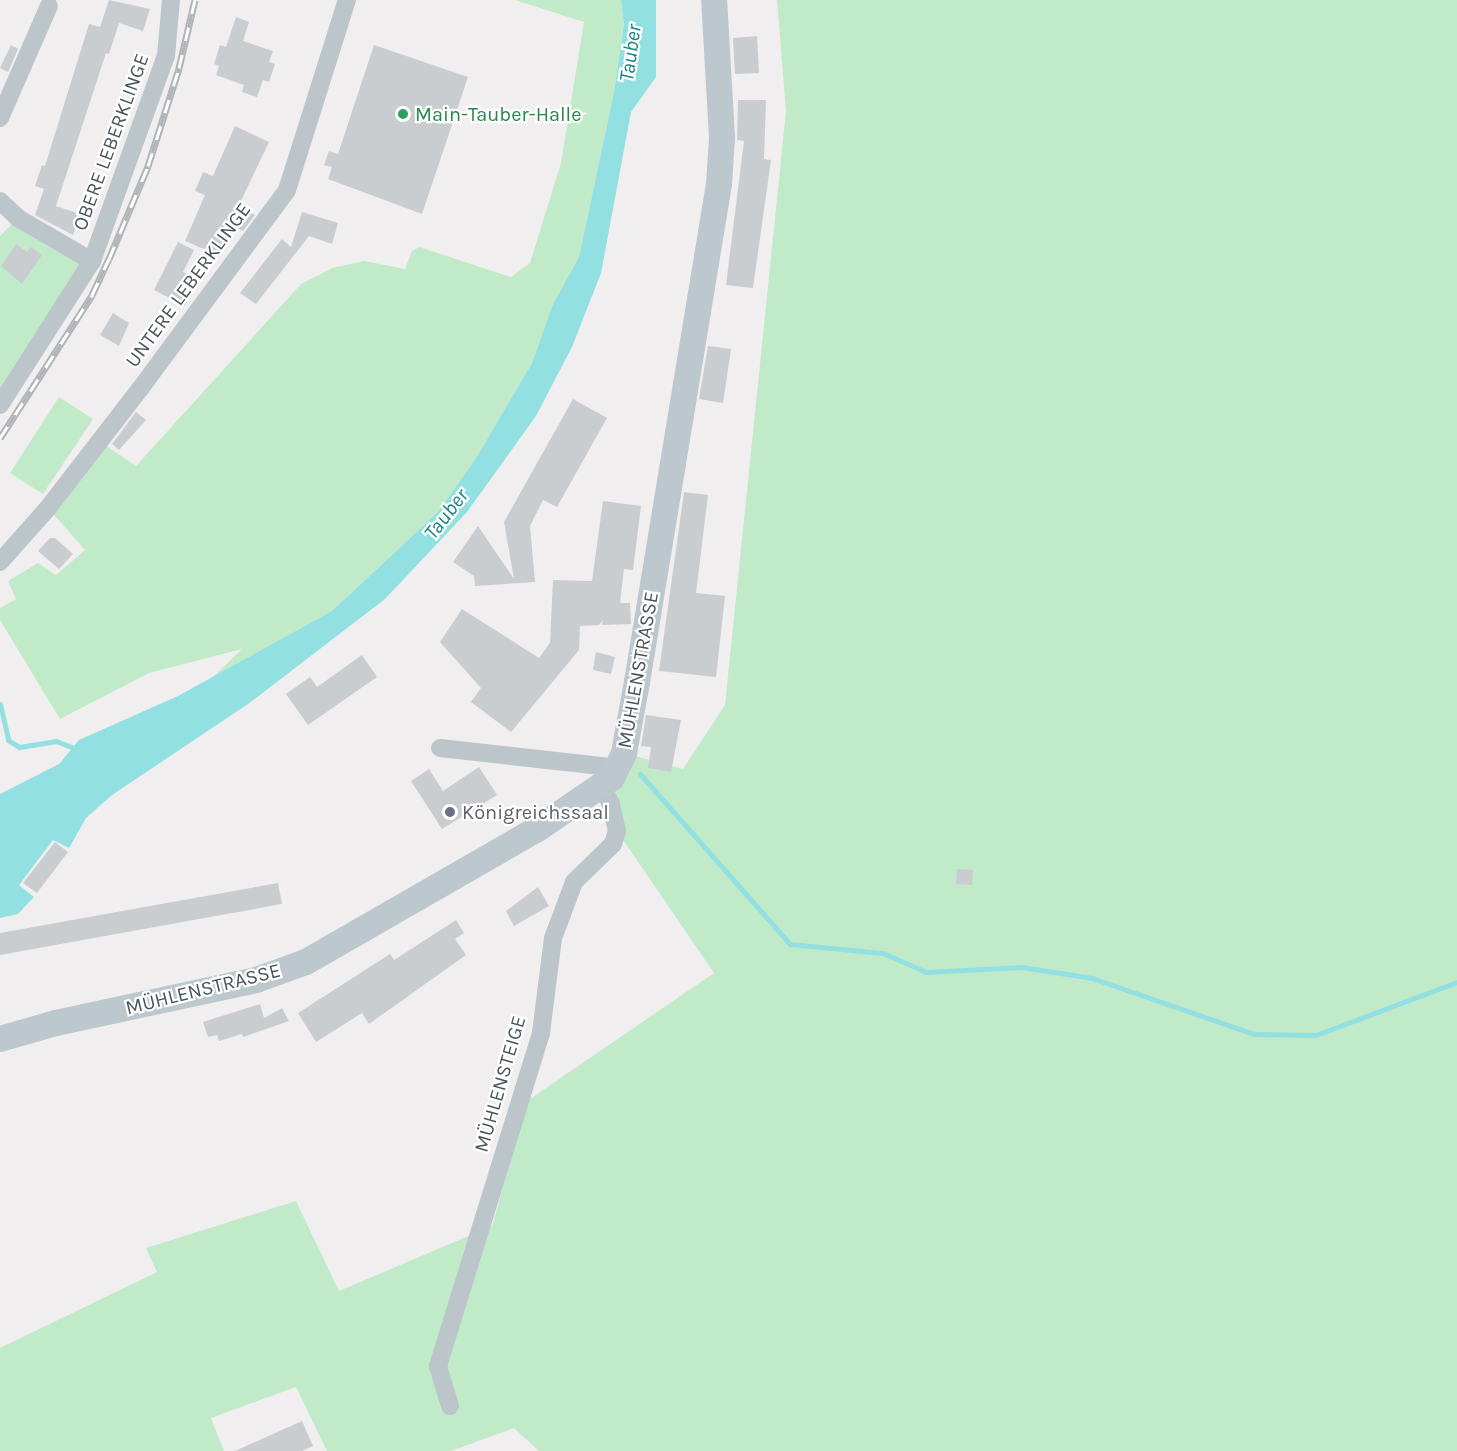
<!DOCTYPE html>
<meta charset="utf-8">
<style>
body{margin:0}
#map{position:relative;width:1457px;height:1451px;overflow:hidden;background:#f1eeef;font-family:Karla,sans-serif}
div>[style]{position:absolute}
.green>*{inset:0;background:#c1eac9}
.water>*{inset:0;background:#93e0e2}
.stream>*{height:5px;margin:-2.5px;padding:0 2.5px;transform-origin:2.5px;border-radius:2.5px;background:#93e0e2}
.building>*{inset:0;background:#c9cdd0}
.minor>*{height:18px;margin:-9px;padding:0 9px;transform-origin:9px;border-radius:9px;background:#bbc5ca}
.secondary>*{height:26px;margin:-13px;padding:0 13px;transform-origin:13px;border-radius:13px;background:#bcc8ce}
.rail>*{height:7px;margin-top:-3.5px;transform-origin:0;background:repeating-linear-gradient(90deg,#fff 0 14px,#b1b5b8 0 28px);box-sizing:border-box;border-block:2px solid #b1b5b8}
.dots>*{width:16px;height:16px;translate:-50% -50%;box-sizing:border-box;border:3px solid #fff;border-radius:50%}
span{translate:-50% -50%;white-space:nowrap;text-align:center;line-height:1.15;-webkit-text-stroke:4.5px #fff;paint-order:stroke}
.leisure-label{font-size:20px;color:#27864d}
.left{translate:0 -50%;text-align:left}
.street-label{font-size:20px;color:#49555a}
.worship-label{font-size:20px;color:#5b616d}
.water-label{font-size:21px;color:#1a8385;font-style:italic}
</style>
<div id="map">
<div class="green">
<i style="clip-path:polygon(515px 0,621px 0,624px 24px,614px 92px,579px 257px,553px 304px,532px 363px,476px 458px,439px 511px,332px 611px,213px 677px,242px 649px,149px 673px,60px 719px,0 620px,0 608px,16px 599px,8px 581px,38px 563px,56px 575px,85px 550px,48px 508px,99px 441px,136px 466px,301px 284px,332px 268px,364px 261px,405px 269px,412px 251px,419px 247px,511px 277px,530px 263px,561px 163px,584px 22px)"></i>
<i style="clip-path:polygon(777px 0,1457px 0,1457px 1451px,539px 1451px,514px 1428px,451px 1451px,327px 1451px,296px 1387px,211px 1418px,224px 1451px,0 1451px,0 1348px,157px 1272px,146px 1248px,296px 1201px,339px 1291px,492px 1226px,527px 1101px,714px 973px,617px 831px,611px 804px,624px 753px,683px 769px,725px 705px,786px 111px)"></i>
<i style="clip-path:polygon(18px 218px,92px 261px,0 399px,0 236px)"></i>
<i style="clip-path:polygon(59px 397px,93px 419px,43px 494px,10px 473px)"></i>
</div>
<div class="water">
<i style="clip-path:polygon(621px 0,656px 0,656px 77px,631px 112px,601px 273px,572px 347px,536px 416px,467px 512px,385px 599px,248px 704px,112px 795px,86px 818px,69px 848px,53px 840px,19px 885px,34px 897px,18px 914px,0 918px,0 794px,59px 764px,79px 740px,178px 696px,332px 611px,439px 511px,476px 458px,532px 363px,553px 304px,579px 257px,614px 92px,624px 24px)"></i>
</div>
<div class="stream">
<i style="left:0;top:704px;width:37px;rotate:77deg"></i>
<i style="left:8px;top:740px;width:13px;rotate:32deg"></i>
<i style="left:19px;top:747px;width:37px;rotate:-9deg"></i>
<i style="left:56px;top:741px;width:25px;rotate:21deg"></i>
<i style="left:640px;top:774px;width:227px;rotate:48.6deg"></i>
<i style="left:790px;top:944px;width:93px;rotate:5.5deg"></i>
<i style="left:883px;top:953px;width:47px;rotate:23.8deg"></i>
<i style="left:926px;top:972px;width:96px;rotate:-3deg"></i>
<i style="left:1022px;top:967px;width:71px;rotate:8.9deg"></i>
<i style="left:1092px;top:978px;width:171px;rotate:19.1deg"></i>
<i style="left:1254px;top:1034px;width:62px;rotate:0.9deg"></i>
<i style="left:1316px;top:1035px;width:151px;rotate:-20.6deg"></i>
</div>
<div class="building">
<i style="clip-path:polygon(109px 0,150px 9px,143px 31px,119px 23px,109px 54px,106px 53px,56px 206px,80px 214px,73px 235px,35px 215px,44px 189px,35px 186px,42px 165px,45px 166px,89px 24px,100px 27px)"></i>
<i style="clip-path:polygon(236px 17px,249px 22px,243px 41px,273px 51px,269px 62px,275px 64px,269px 82px,263px 80px,257px 97px,242px 92px,244px 85px,216px 75px,219px 66px,214px 64px,220px 45px,226px 47px)"></i>
<i style="clip-path:polygon(757px 36px,759px 73px,735px 74px,733px 38px)"></i>
<i style="clip-path:polygon(11px 45px,18px 49px,8px 72px,0 68px)"></i>
<i style="clip-path:polygon(374px 45px,468px 77px,422px 214px,328px 179px,332px 167px,324px 165px,329px 151px,338px 154px)"></i>
<i style="clip-path:polygon(738px 100px,766px 100px,764px 159px,771px 160px,753px 288px,726px 285px,744px 141px,737px 140px)"></i>
<i style="clip-path:polygon(235px 126px,269px 142px,238px 207px,255px 215px,243px 231px,231px 226px,218px 255px,185px 241px,205px 195px,195px 191px,203px 172px,213px 176px)"></i>
<i style="clip-path:polygon(302px 212px,338px 223px,332px 244px,309px 236px,256px 304px,240px 293px,282px 239px,291px 247px)"></i>
<i style="clip-path:polygon(178px 242px,194px 250px,183px 272px,197px 279px,185px 306px,154px 290px)"></i>
<i style="clip-path:polygon(16px 244px,27px 252px,31px 247px,42px 255px,22px 284px,1px 266px)"></i>
<i style="clip-path:polygon(113px 313px,129px 323px,119px 346px,100px 335px)"></i>
<i style="clip-path:polygon(708px 346px,731px 349px,723px 403px,699px 399px)"></i>
<i style="clip-path:polygon(573px 399px,607px 418px,557px 507px,543px 500px,530px 526px,535px 582px,475px 586px,474px 576px,453px 562px,478px 526px,514px 579px,504px 522px)"></i>
<i style="clip-path:polygon(136px 412px,146px 420px,119px 450px,112px 444px)"></i>
<i style="clip-path:polygon(684px 492px,708px 495px,696px 593px,725px 596px,716px 677px,659px 671px)"></i>
<i style="clip-path:polygon(603px 501px,641px 506px,633px 570px,624px 569px,620px 603px,630px 603px,631px 624px,602px 625px,603px 620px,599px 625px,580px 626px,579px 650px,511px 732px,471px 702px,481px 688px,440px 642px,462px 609px,539px 658px,550px 643px,553px 580px,592px 581px)"></i>
<i style="clip-path:polygon(50px 538px,55px 538px,73px 554px,59px 569px,38px 551px)"></i>
<i style="clip-path:polygon(596px 652px,615px 657px,611px 674px,593px 670px)"></i>
<i style="clip-path:polygon(362px 655px,377px 677px,308px 725px,286px 694px,310px 677px,317px 687px)"></i>
<i style="clip-path:polygon(646px 715px,681px 720px,671px 772px,648px 768px,651px 747px,641px 746px)"></i>
<i style="clip-path:polygon(479px 767px,497px 795px,442px 829px,411px 781px,429px 769px,443px 791px)"></i>
<i style="clip-path:polygon(55px 842px,68px 852px,37px 893px,23px 883px)"></i>
<i style="clip-path:polygon(957px 869px,973px 870px,972px 885px,956px 884px)"></i>
<i style="clip-path:polygon(278px 883px,282px 904px,0 955px,0 933px)"></i>
<i style="clip-path:polygon(538px 887px,549px 906px,514px 926px,506px 911px)"></i>
<i style="clip-path:polygon(456px 920px,464px 933px,455px 939px,466px 955px,369px 1024px,362px 1013px,316px 1042px,298px 1013px,390px 954px,394px 960px)"></i>
<i style="clip-path:polygon(260px 1004px,264px 1018px,282px 1008px,289px 1021px,243px 1037px,242px 1034px,219px 1041px,217px 1035px,208px 1037px,203px 1022px)"></i>
<i style="clip-path:polygon(302px 1421px,313px 1446px,302px 1451px,235px 1451px)"></i>
</div>
<div class="minor">
<i style="left:0;top:118px;width:122px;rotate:-66.4deg"></i>
<i style="left:0;top:201px;width:25px;rotate:43deg"></i>
<i style="left:18px;top:218px;width:86px;rotate:30.2deg"></i>
<i style="left:0;top:405px;width:171px;rotate:-57.4deg"></i>
<i style="left:92px;top:261px;width:218px;rotate:-70.2deg"></i>
<i style="left:166px;top:56px;width:56px;rotate:-84.9deg"></i>
<i style="left:0;top:562px;width:72px;rotate:-48.4deg"></i>
<i style="left:48px;top:508px;width:150px;rotate:-52.3deg"></i>
<i style="left:140px;top:389px;width:247px;rotate:-53.5deg"></i>
<i style="left:287px;top:190px;width:199px;rotate:-72.5deg"></i>
<i style="left:440px;top:748px;width:180px;rotate:6.4deg"></i>
<i style="left:450px;top:1406px;width:42px;rotate:-106.7deg"></i>
<i style="left:438px;top:1366px;width:349px;rotate:-72.8deg"></i>
<i style="left:541px;top:1033px;width:96px;rotate:-82.8deg"></i>
<i style="left:553px;top:938px;width:60px;rotate:-69.4deg"></i>
<i style="left:574px;top:882px;width:54px;rotate:-44.3deg"></i>
<i style="left:613px;top:844px;width:14px;rotate:-73deg"></i>
<i style="left:617px;top:831px;width:28px;rotate:-103deg"></i>
<i style="left:611px;top:804px;width:19px;rotate:-118deg"></i>
</div>
<div class="secondary">
<i style="left:0;top:1039px;width:58px;rotate:-15.9deg"></i>
<i style="left:56px;top:1023px;width:205px;rotate:-12.1deg"></i>
<i style="left:256px;top:980px;width:53px;rotate:-19.8deg"></i>
<i style="left:306px;top:962px;width:269px;rotate:-29.9deg"></i>
<i style="left:539px;top:828px;width:88px;rotate:-34.4deg"></i>
<i style="left:612px;top:778px;width:28px;rotate:-64deg"></i>
<i style="left:624px;top:753px;width:72px;rotate:-79.6deg"></i>
<i style="left:637px;top:682px;width:505px;rotate:-80.65deg"></i>
<i style="left:719px;top:184px;width:47px;rotate:-86.3deg"></i>
<i style="left:722px;top:137px;width:137px;rotate:-93.3deg"></i>
</div>
<div class="rail">
<i style="left:0;top:438px;width:170px;rotate:-57.2deg"></i>
<i style="left:92px;top:295px;width:40px;rotate:-65deg"></i>
<i style="left:109px;top:259px;width:101px;rotate:-67.2deg"></i>
<i style="left:148px;top:166px;width:103px;rotate:-72.4deg"></i>
<i style="left:179px;top:68px;width:70px;rotate:-76.8deg"></i>
</div>
<div class="dots">
<i style="left:403px;top:114px;background:#2e9e5b"></i>
<i style="left:450px;top:812px;background:#6b7280"></i>
</div>
<div class="leisure-label">
<span class="left" style="left:415px;top:114px">Main-Tauber-Halle</span>
</div>
<div class="street-label">
<span style="left:111px;top:142px;rotate:-70deg">OBERE LEBERKLINGE</span>
<span style="left:188px;top:285px;rotate:-54deg">UNTERE LEBERKLINGE</span>
<span style="left:638px;top:670px;rotate:-80deg">MÜHLENSTRASSE</span>
<span style="left:203px;top:989px;rotate:-14deg">MÜHLENSTRASSE</span>
<span style="left:500px;top:1084px;rotate:-74deg">MÜHLENSTEIGE</span>
</div>
<div class="worship-label">
<span class="left" style="left:462px;top:812px">Königreichssaal</span>
</div>
<div class="water-label">
<span style="left:630px;top:53px;rotate:-82deg">Tauber</span>
<span style="left:446px;top:514px;rotate:-52deg">Tauber</span>
</div>
</div>
